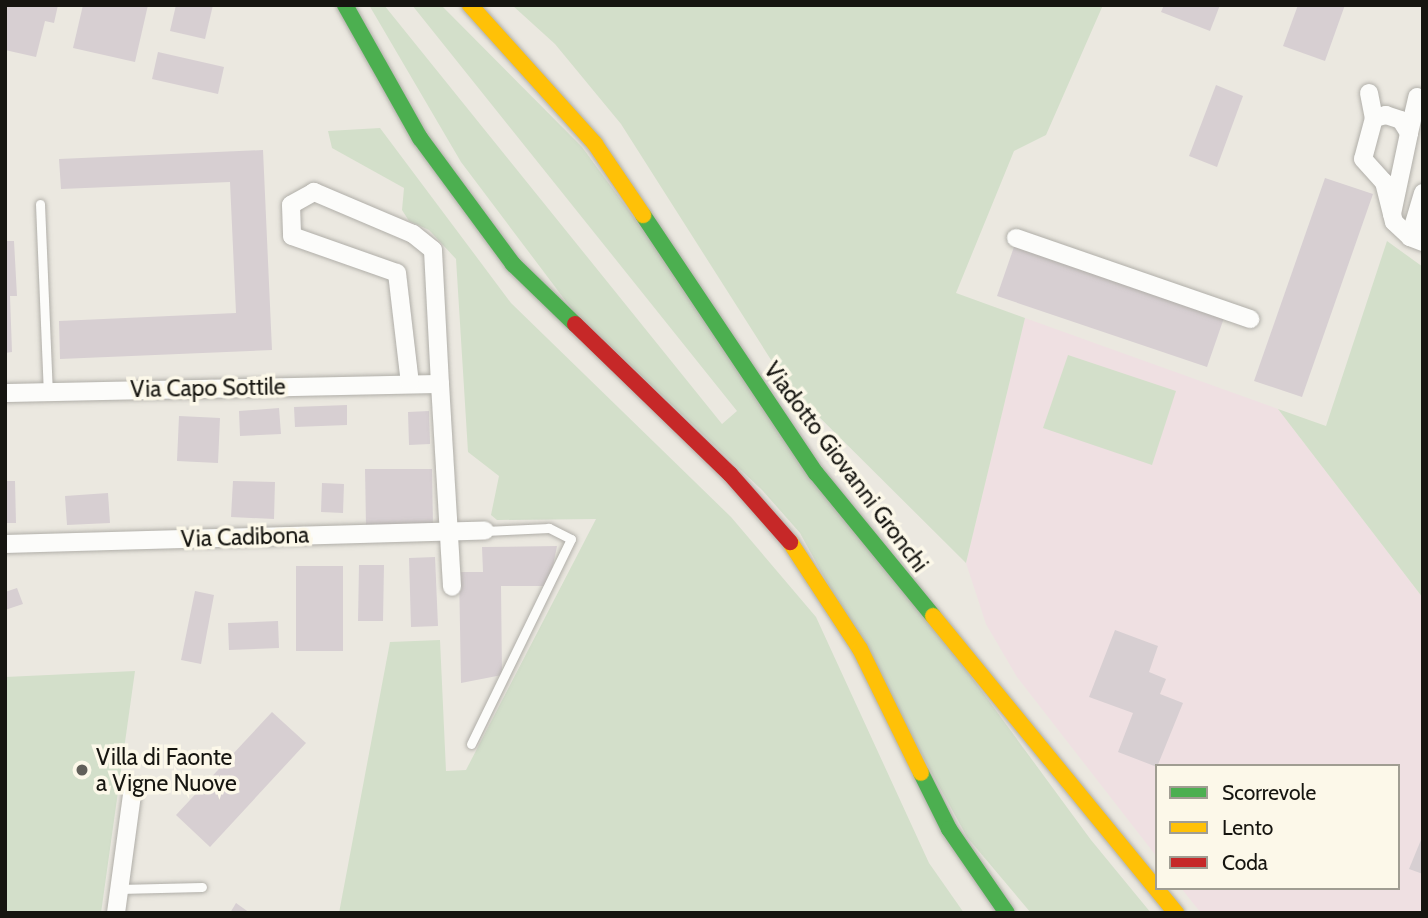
<!DOCTYPE html>
<style>
body{margin:0}
#map{position:relative;width:1428px;height:918px;overflow:hidden;background:#ebe8e0;font-family:Cabin,sans-serif}
div>[style]{position:absolute}
.commercial>*{inset:0;background:#efe0e2}
.green>*{inset:0;background:#d3dfca}
.building>*{inset:0;background:#d7cfd2}
.roads{filter:drop-shadow(0 0 2px #b0aea8) drop-shadow(0 0 2px #b0aea8)}
.lane>*{height:9px;margin:-4.5px;padding:0 4.5px;transform-origin:4.5px;border-radius:4.5px;background:#fcfcfa}
.street>*{height:18px;margin:-9px;padding:0 9px;transform-origin:9px;border-radius:9px;background:#fcfcfa}
.fast>*{height:16px;margin:-8px;padding:0 8px;transform-origin:8px;border-radius:8px;background:#4caf50}
.slow>*{height:16px;margin:-8px;padding:0 8px;transform-origin:8px;border-radius:8px;background:#ffc107}
.jam>*{height:16px;margin:-8px;padding:0 8px;transform-origin:8px;border-radius:8px;background:#c62828}
.dots>*{width:19px;height:19px;translate:-50% -50%;box-sizing:border-box;border:4px solid #fcf8e9;border-radius:50%}
span{translate:-50% -50%;white-space:nowrap;text-align:center;line-height:1.15;-webkit-text-stroke:7px #fcf8e9;paint-order:stroke}
.street-label{font-size:23px;color:#161510}
.poi-label{font-size:23px;color:#161510}
.left{translate:0 -50%;text-align:left}
.frame{position:absolute;inset:0;border:7px solid #161510;pointer-events:none}
.legend{position:absolute;left:1155px;top:764px;width:245px;height:126px;box-sizing:border-box;background:#fcf8e9;border:2px solid #a09d92;margin:0;padding:9px 12px;list-style:none;font-size:21px;color:#161510}
.legend li{display:flex;align-items:center;gap:14px;height:35px}
.legend b{width:35px;border:2px solid #a09d92}
</style>
<div id="map">
<div class="commercial">
<i style="clip-path:polygon(1025px 318px,1278px 409px,1423px 598px,1423px 913px,1201px 913px,1181px 888px,1398px 888px,1398px 766px,1157px 766px,1157px 857px,1017px 677px,986px 624px,966px 563px)"></i>
</div>
<div class="green">
<i style="clip-path:polygon(369px 5px,384px 5px,722px 424px,737px 411px,412px 5px,441px 5px,582px 147px,1091px 840px,1151px 913px,1031px 913px,967px 837px,800px 533px,762px 490px,574px 312px,461px 162px)"></i>
<i style="clip-path:polygon(512px 5px,1103px 5px,1046px 135px,1014px 151px,956px 293px,1025px 318px,966px 563px,787px 385px,621px 124px,555px 44px)"></i>
<i style="clip-path:polygon(380px 128px,511px 303px,731px 517px,816px 617px,929px 863px,964px 913px,339px 913px,390px 642px,440px 640px,446px 771px,466px 770px,596px 519px,497px 520px,491px 515px,499px 476px,468px 452px,456px 259px,429px 230px,409px 221px,402px 210px,404px 188px,332px 148px,328px 131px)"></i>
<i style="clip-path:polygon(1387px 241px,1423px 267px,1423px 598px,1278px 409px,1326px 426px)"></i>
<i style="clip-path:polygon(1068px 355px,1176px 391px,1152px 465px,1043px 428px)"></i>
<i style="clip-path:polygon(135px 671px,101px 913px,5px 913px,5px 677px)"></i>
</div>
<div class="building">
<i style="clip-path:polygon(5px 5px,58px 5px,54px 23px,45px 21px,36px 57px,5px 50px)"></i>
<i style="clip-path:polygon(83px 5px,148px 5px,135px 62px,73px 48px)"></i>
<i style="clip-path:polygon(176px 5px,213px 5px,205px 39px,170px 31px)"></i>
<i style="clip-path:polygon(1164px 5px,1220px 5px,1210px 31px,1161px 12px)"></i>
<i style="clip-path:polygon(1298px 5px,1345px 5px,1325px 61px,1283px 46px)"></i>
<i style="clip-path:polygon(158px 52px,224px 67px,218px 94px,152px 79px)"></i>
<i style="clip-path:polygon(1216px 85px,1243px 96px,1217px 167px,1189px 156px)"></i>
<i style="clip-path:polygon(263px 150px,272px 350px,60px 359px,59px 321px,236px 313px,230px 182px,61px 189px,59px 159px)"></i>
<i style="clip-path:polygon(1325px 178px,1373px 194px,1302px 397px,1254px 381px)"></i>
<i style="clip-path:polygon(5px 241px,14px 241px,17px 296px,10px 296px,12px 352px,5px 353px)"></i>
<i style="clip-path:polygon(1015px 244px,1225px 315px,1207px 367px,997px 296px)"></i>
<i style="clip-path:polygon(347px 405px,347px 425px,295px 427px,294px 407px)"></i>
<i style="clip-path:polygon(279px 408px,281px 434px,240px 436px,239px 411px)"></i>
<i style="clip-path:polygon(429px 411px,430px 444px,409px 445px,408px 412px)"></i>
<i style="clip-path:polygon(179px 416px,220px 418px,218px 463px,177px 461px)"></i>
<i style="clip-path:polygon(365px 469px,432px 469px,433px 525px,366px 526px)"></i>
<i style="clip-path:polygon(5px 481px,15px 481px,16px 523px,5px 523px)"></i>
<i style="clip-path:polygon(233px 481px,275px 482px,274px 519px,231px 517px)"></i>
<i style="clip-path:polygon(322px 483px,344px 484px,343px 513px,321px 512px)"></i>
<i style="clip-path:polygon(108px 493px,110px 523px,67px 525px,65px 496px)"></i>
<i style="clip-path:polygon(557px 546px,549px 586px,501px 586px,502px 675px,461px 683px,459px 572px,483px 572px,482px 547px)"></i>
<i style="clip-path:polygon(435px 557px,438px 626px,411px 627px,409px 558px)"></i>
<i style="clip-path:polygon(359px 565px,384px 565px,383px 621px,358px 621px)"></i>
<i style="clip-path:polygon(296px 566px,343px 566px,343px 651px,296px 651px)"></i>
<i style="clip-path:polygon(17px 588px,23px 604px,5px 610px,5px 592px)"></i>
<i style="clip-path:polygon(195px 591px,214px 595px,201px 664px,181px 660px)"></i>
<i style="clip-path:polygon(278px 621px,279px 648px,229px 650px,228px 623px)"></i>
<i style="clip-path:polygon(1115px 630px,1158px 646px,1149px 672px,1166px 679px,1160px 694px,1183px 703px,1157px 767px,1118px 752px,1133px 713px,1089px 697px)"></i>
<i style="clip-path:polygon(272px 712px,306px 743px,210px 847px,176px 815px)"></i>
<i style="clip-path:polygon(1423px 835px,1423px 874px,1409px 869px)"></i>
<i style="clip-path:polygon(236px 903px,250px 913px,230px 913px)"></i>
</div>
<div class="roads">
<div class="lane">
<i style="left:40px;top:204px;width:188px;rotate:87.6deg"></i>
<i style="left:471px;top:744px;width:228px;rotate:-64deg"></i>
<i style="left:571px;top:539px;width:25px;rotate:-153deg"></i>
<i style="left:549px;top:528px;width:64px;rotate:177.3deg"></i>
<i style="left:119px;top:889px;width:83px;rotate:-1.4deg"></i>
</div>
<div class="street">
<i style="left:1369px;top:93px;width:25px;rotate:79deg"></i>
<i style="left:1409px;top:133px;width:37px;rotate:-77deg"></i>
<i style="left:1423px;top:193px;width:46px;rotate:106.5deg"></i>
<i style="left:1410px;top:237px;width:14px;rotate:21deg"></i>
<i style="left:1392px;top:214px;width:83px;rotate:-78.1deg"></i>
<i style="left:1409px;top:133px;width:15px;rotate:-122deg"></i>
<i style="left:1401px;top:120px;width:16px;rotate:-162deg"></i>
<i style="left:1386px;top:115px;width:12px;rotate:166deg"></i>
<i style="left:1374px;top:118px;width:42px;rotate:105deg"></i>
<i style="left:1363px;top:159px;width:31px;rotate:48deg"></i>
<i style="left:1384px;top:182px;width:41px;rotate:76deg"></i>
<i style="left:1394px;top:222px;width:22px;rotate:43deg"></i>
<i style="left:1016px;top:238px;width:248px;rotate:19.1deg"></i>
<i style="left:440px;top:384px;width:203px;rotate:86.6deg"></i>
<i style="left:5px;top:393px;width:435px;rotate:-1.2deg"></i>
<i style="left:440px;top:384px;width:134px;rotate:-93deg"></i>
<i style="left:433px;top:250px;width:26px;rotate:-141deg"></i>
<i style="left:413px;top:234px;width:108px;rotate:-157deg"></i>
<i style="left:314px;top:192px;width:26px;rotate:151deg"></i>
<i style="left:291px;top:205px;width:31px;rotate:88deg"></i>
<i style="left:292px;top:236px;width:111px;rotate:19.4deg"></i>
<i style="left:397px;top:273px;width:111px;rotate:83.3deg"></i>
<i style="left:5px;top:544px;width:480px;rotate:-1.6deg"></i>
<i style="left:116px;top:913px;width:126px;rotate:-82.3deg"></i>
</div>
<div class="fast">
<i style="left:345px;top:5px;width:153px;rotate:60.6deg"></i>
<i style="left:420px;top:138px;width:157px;rotate:53.6deg"></i>
<i style="left:513px;top:264px;width:86px;rotate:44.1deg"></i>
<i style="left:643px;top:215px;width:311px;rotate:56.2deg"></i>
<i style="left:816px;top:473px;width:185px;rotate:50.7deg"></i>
<i style="left:921px;top:773px;width:63px;rotate:63.4deg"></i>
<i style="left:949px;top:829px;width:102px;rotate:55.4deg"></i>
</div>
<div class="slow">
<i style="left:470px;top:5px;width:187px;rotate:48deg"></i>
<i style="left:595px;top:144px;width:86px;rotate:55.9deg"></i>
<i style="left:790px;top:542px;width:128px;rotate:56.8deg"></i>
<i style="left:860px;top:649px;width:138px;rotate:63.8deg"></i>
<i style="left:933px;top:616px;width:384px;rotate:50.7deg"></i>
</div>
<div class="jam">
<i style="left:575px;top:324px;width:216px;rotate:44.1deg"></i>
<i style="left:730px;top:474px;width:91px;rotate:48.6deg"></i>
</div>
</div>
<div class="dots">
<i style="left:82px;top:770px;background:#615f59"></i>
</div>
<div class="street-label">
<span style="left:208px;top:388px;rotate:-1deg">Via Capo Sottile</span>
<span style="left:846px;top:467px;rotate:53deg">Viadotto Giovanni Gronchi</span>
<span style="left:245px;top:537px;rotate:-2deg">Via Cadibona</span>
</div>
<div class="poi-label">
<span class="left" style="left:96px;top:770px">Villa di Faonte<br>a Vigne Nuove</span>
</div>
<div class="frame"></div>
<ul class="legend">
<li><b style="height:9px;background:#4caf50"></b>Scorrevole</li>
<li><b style="height:9px;background:#ffc107"></b>Lento</li>
<li><b style="height:9px;background:#c62828"></b>Coda</li>
</ul>
</div>
